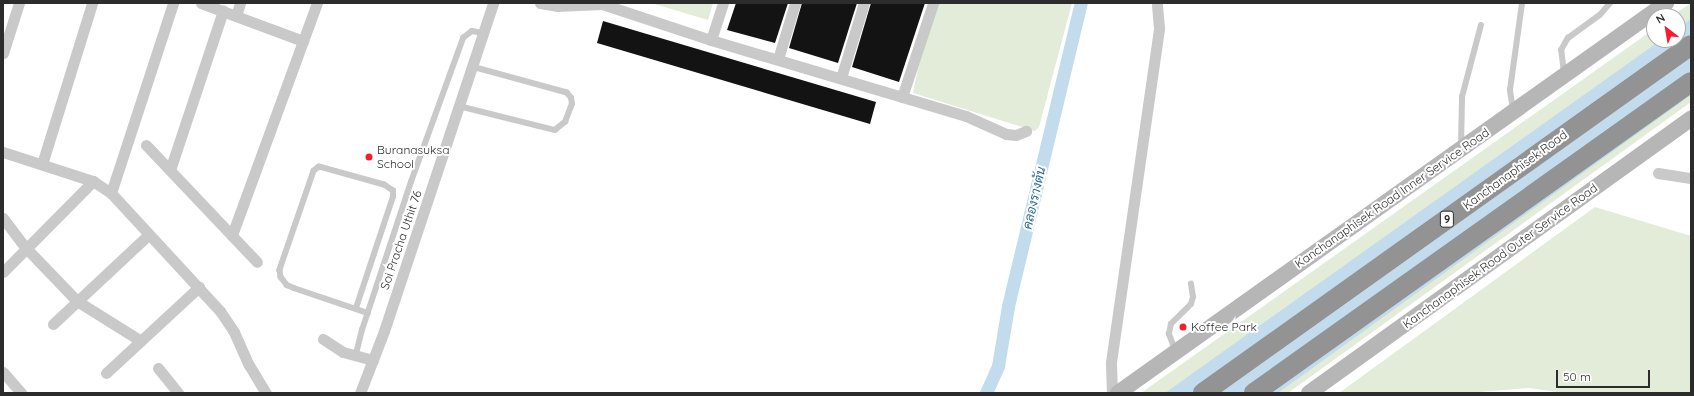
<!DOCTYPE html>
<meta charset="utf-8">
<style>
body{margin:0}
#map{position:relative;width:1694px;height:396px;overflow:hidden;background:#fff;font-family:Quicksand,Sarabun,sans-serif}
div>[style]{position:absolute}
.green>*{inset:0;background:#e2ecd8}
.water>*{inset:0;background:#c2dcee}
.canal>*{height:13px;margin:-6.5px;padding:0 6.5px;transform-origin:6.5px;border-radius:6.5px;background:#c2dcee}
.building>*{inset:0;background:#131313}
.lane>*{height:5.5px;margin:-2.75px;padding:0 2.75px;transform-origin:2.75px;border-radius:2.75px;background:#c9c9c9}
.street>*{height:11px;margin:-5.5px;padding:0 5.5px;transform-origin:5.5px;border-radius:5.5px;background:#c9c9c9}
.secondary>*{height:16px;margin:-8px;padding:0 8px;transform-origin:8px;border-radius:8px;background:#b6b6b6}
.highway>*{height:20px;margin:-10px;padding:0 10px;transform-origin:10px;border-radius:10px;background:#939393}
.dots>*{width:11px;height:11px;translate:-50% -50%;box-sizing:border-box;border:2px solid #fff;border-radius:50%}
span{translate:-50% -50%;white-space:nowrap;text-align:center;line-height:1.15;-webkit-text-stroke:4px #fff;paint-order:stroke}
.shield-label span{padding:1px 3px;background:#fff;border:1px solid;border-radius:3px;-webkit-text-stroke-width:0}
.shield-label{font-size:11px;color:#2c2c2c;font-weight:700}
.poi-label{font-size:12px;color:#2c2c2c}
.left{translate:0 -50%;text-align:left}
.street-label{font-size:12px;color:#2c2c2c}
.water-label{font-size:13px;color:#336e96;font-style:italic}
.frame{position:absolute;inset:0;border:4px solid #2c2c2c;pointer-events:none}
.north{position:absolute;left:1646px;top:8px;width:40px;height:40px;box-sizing:border-box;background:#fff;border:1px solid #ababab;border-radius:50%;rotate:329deg;font-size:11px;font-weight:700;line-height:16px;text-align:center;color:#2c2c2c}
.north::after{content:'';display:block;margin:auto;width:14px;height:18px;background:#f61c29;clip-path:polygon(50% 0,100% 100%,50% 72%,0 100%)}
.scale{position:absolute;left:1556px;top:370px;width:94px;height:18px;box-sizing:border-box;border:2px solid #2c2c2c;border-top:0;padding-left:5px;font-size:12px;line-height:14px;white-space:nowrap;color:#2c2c2c;-webkit-text-stroke:3px #fff;paint-order:stroke}
</style>
<div id="map">
<div class="green">
<i style="clip-path:polygon(651px 3px,713px 3px,708px 20px)"></i>
<i style="clip-path:polygon(937px 3px,1072px 3px,1039px 127px,1035px 131px,913px 93px,918px 68px)"></i>
<i style="clip-path:polygon(1691px 3px,1691px 102px,1288px 393px,1141px 393px,1654px 29px,1654px 40px,1678px 40px,1678px 16px,1672px 16px)"></i>
<i style="clip-path:polygon(1595px 207px,1691px 236px,1691px 393px,1564px 393px,1529px 388px,1465px 393px,1339px 393px)"></i>
</div>
<div class="water">
<i style="clip-path:polygon(1691px 19px,1691px 95px,1278px 393px,1165px 393px,1661px 40px,1678px 40px,1678px 28px)"></i>
</div>
<div class="canal">
<i style="left:986px;top:393px;width:30px;rotate:-66deg"></i>
<i style="left:998px;top:366px;width:61px;rotate:-80.5deg"></i>
<i style="left:1008px;top:306px;width:312px;rotate:-76.5deg"></i>
</div>
<div class="building">
<i style="clip-path:polygon(736px 3px,788px 3px,775px 43px,727px 30px)"></i>
<i style="clip-path:polygon(802px 3px,857px 3px,838px 63px,789px 48px)"></i>
<i style="clip-path:polygon(871px 3px,925px 3px,899px 82px,852px 67px)"></i>
<i style="clip-path:polygon(603px 21px,876px 102px,870px 124px,597px 43px)"></i>
</div>
<div class="lane">
<i style="left:1564px;top:73px;width:23px;rotate:-97deg"></i>
<i style="left:1561px;top:50px;width:14px;rotate:-60deg"></i>
<i style="left:1568px;top:38px;width:39px;rotate:-36deg"></i>
<i style="left:1600px;top:15px;width:16px;rotate:-50deg"></i>
<i style="left:459px;top:106px;width:99px;rotate:14deg"></i>
<i style="left:555px;top:130px;width:13px;rotate:-39deg"></i>
<i style="left:565px;top:122px;width:19px;rotate:-69deg"></i>
<i style="left:572px;top:104px;width:6px;rotate:-99deg"></i>
<i style="left:571px;top:98px;width:6px;rotate:-129deg"></i>
<i style="left:567px;top:93px;width:98px;rotate:-164.7deg"></i>
<i style="left:1513px;top:110px;width:20px;rotate:-99deg"></i>
<i style="left:1510px;top:90px;width:88px;rotate:-82.1deg"></i>
<i style="left:1461px;top:146px;width:49px;rotate:-88.8deg"></i>
<i style="left:1462px;top:97px;width:74px;rotate:-75.2deg"></i>
<i style="left:356px;top:308px;width:117px;rotate:-71.6deg"></i>
<i style="left:393px;top:197px;width:6px;rotate:-90deg"></i>
<i style="left:393px;top:191px;width:11px;rotate:-146deg"></i>
<i style="left:384px;top:185px;width:67px;rotate:-164.5deg"></i>
<i style="left:319px;top:167px;width:6px;rotate:141deg"></i>
<i style="left:314px;top:171px;width:105px;rotate:109deg"></i>
<i style="left:280px;top:270px;width:7px;rotate:82deg"></i>
<i style="left:281px;top:277px;width:10px;rotate:53deg"></i>
<i style="left:287px;top:285px;width:8px;rotate:23deg"></i>
<i style="left:294px;top:288px;width:78px;rotate:18.7deg"></i>
<i style="left:1175px;top:350px;width:17px;rotate:-111deg"></i>
<i style="left:1169px;top:334px;width:10px;rotate:-79deg"></i>
<i style="left:1171px;top:324px;width:28px;rotate:-45deg"></i>
<i style="left:1191px;top:304px;width:7px;rotate:-74deg"></i>
<i style="left:1193px;top:297px;width:13px;rotate:-99deg"></i>
<i style="left:356px;top:354px;width:25px;rotate:-76deg"></i>
<i style="left:362px;top:330px;width:156px;rotate:-71.7deg"></i>
<i style="left:411px;top:182px;width:153px;rotate:-70.1deg"></i>
<i style="left:463px;top:38px;width:11px;rotate:-38deg"></i>
<i style="left:472px;top:31px;width:11px;rotate:10deg"></i>
</div>
<div class="street">
<i style="left:201px;top:3px;width:109px;rotate:20.4deg"></i>
<i style="left:540px;top:3px;width:17px;rotate:10deg"></i>
<i style="left:557px;top:6px;width:45px;rotate:-2.5deg"></i>
<i style="left:602px;top:4px;width:115px;rotate:18.3deg"></i>
<i style="left:711px;top:40px;width:266px;rotate:16.6deg"></i>
<i style="left:966px;top:116px;width:44px;rotate:24.2deg"></i>
<i style="left:1006px;top:134px;width:10px;rotate:6deg"></i>
<i style="left:1016px;top:135px;width:11px;rotate:-22deg"></i>
<i style="left:236px;top:16px;width:14px;rotate:-73deg"></i>
<i style="left:711px;top:40px;width:39px;rotate:-72deg"></i>
<i style="left:3px;top:53px;width:52px;rotate:-72.3deg"></i>
<i style="left:778px;top:59px;width:59px;rotate:-73.1deg"></i>
<i style="left:841px;top:78px;width:78px;rotate:-73deg"></i>
<i style="left:902px;top:97px;width:99px;rotate:-71.7deg"></i>
<i style="left:146px;top:145px;width:161px;rotate:46.5deg"></i>
<i style="left:3px;top:152px;width:95px;rotate:17.9deg"></i>
<i style="left:93px;top:181px;width:22px;rotate:34deg"></i>
<i style="left:111px;top:193px;width:161px;rotate:47.3deg"></i>
<i style="left:220px;top:311px;width:25px;rotate:56deg"></i>
<i style="left:234px;top:332px;width:36px;rotate:66deg"></i>
<i style="left:249px;top:365px;width:33px;rotate:59deg"></i>
<i style="left:42px;top:164px;width:169px;rotate:-72.7deg"></i>
<i style="left:170px;top:170px;width:168px;rotate:-71.6deg"></i>
<i style="left:1658px;top:173px;width:33px;rotate:9deg"></i>
<i style="left:111px;top:193px;width:200px;rotate:-71.9deg"></i>
<i style="left:3px;top:218px;width:38px;rotate:53deg"></i>
<i style="left:26px;top:248px;width:74px;rotate:46.1deg"></i>
<i style="left:77px;top:301px;width:75px;rotate:32deg"></i>
<i style="left:232px;top:235px;width:247px;rotate:-69.9deg"></i>
<i style="left:3px;top:272px;width:128px;rotate:-45.3deg"></i>
<i style="left:53px;top:324px;width:130px;rotate:-43.1deg"></i>
<i style="left:323px;top:339px;width:24px;rotate:33deg"></i>
<i style="left:343px;top:352px;width:31px;rotate:15deg"></i>
<i style="left:158px;top:368px;width:32px;rotate:51deg"></i>
<i style="left:3px;top:372px;width:28px;rotate:49deg"></i>
<i style="left:106px;top:373px;width:127px;rotate:-42.8deg"></i>
<i style="left:360px;top:393px;width:66px;rotate:-68.8deg"></i>
<i style="left:384px;top:331px;width:346px;rotate:-71.6deg"></i>
<i style="left:1112px;top:393px;width:31px;rotate:-92deg"></i>
<i style="left:1111px;top:362px;width:337px;rotate:-81.8deg"></i>
<i style="left:1159px;top:28px;width:25px;rotate:-95deg"></i>
</div>
<div class="secondary">
<i style="left:1118px;top:393px;width:673px;rotate:-35.44deg"></i>
<i style="left:1309px;top:393px;width:471px;rotate:-35.7deg"></i>
</div>
<div class="highway">
<i style="left:1203px;top:393px;width:599px;rotate:-35.49deg"></i>
<i style="left:1254px;top:393px;width:536px;rotate:-35.44deg"></i>
</div>
<div class="dots">
<i style="left:369px;top:157px;background:#f61c29"></i>
<i style="left:1183px;top:327px;background:#f61c29"></i>
</div>
<div class="shield-label">
<span style="left:1447px;top:219px">9</span>
</div>
<div class="poi-label">
<span class="left" style="left:377px;top:157px">Buranasuksa<br>School</span>
<span class="left" style="left:1191px;top:327px">Koffee Park</span>
</div>
<div class="street-label">
<span style="left:1515px;top:170px;rotate:-36deg">Kanchanaphisek Road</span>
<span style="left:1392px;top:198px;rotate:-35deg">Kanchanaphisek Road Inner Service Road</span>
<span style="left:401px;top:240px;rotate:-71deg">Soi Pracha Uthit 76</span>
<span style="left:1500px;top:256px;rotate:-36deg">Kanchanaphisek Road Outer Service Road</span>
</div>
<div class="water-label">
<span style="left:1034px;top:198px;rotate:-77deg">คลองรางตัน</span>
</div>
<div class="frame"></div>
<div class="north">N</div>
<div class="scale">50 m</div>
</div>
